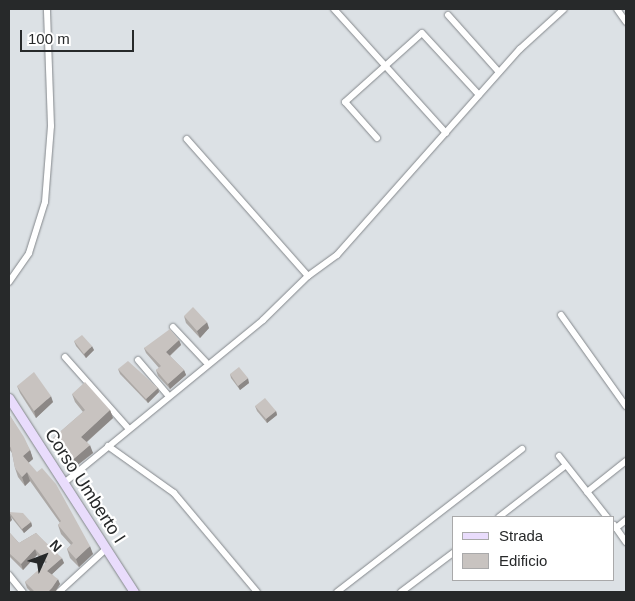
<!DOCTYPE html>
<style>
body{margin:0}
#map{position:relative;width:635px;height:601px;overflow:hidden;background:#dce1e5;font-family:Helvetica,sans-serif}
div>[style]{position:absolute}
.roads{filter:drop-shadow(0 0 1px #83878b) drop-shadow(0 0 1px #83878b)}
.street>*{height:6px;margin:-3px;padding:0 3px;transform-origin:3px;border-radius:3px;background:#fff}
.secondary>*{height:9px;margin:-4.5px;padding:0 4.5px;transform-origin:4.5px;border-radius:4.5px;background:#e9dcfc}
.wall>*{inset:0;background:#aca8a5}
.shaded-wall>*{inset:0;background:#8c8886}
.building>*{inset:0;background:#c8c3c0}
span{translate:-50% -50%;white-space:nowrap;text-align:center;line-height:1.15;-webkit-text-stroke:4.5px #fff;paint-order:stroke}
.street-label{font-size:18px;color:#27292a}
.frame{position:absolute;inset:0;border:10px solid #27292a;pointer-events:none}
.legend{position:absolute;left:452px;top:516px;width:162px;height:65px;box-sizing:border-box;background:#fff;border:1px solid #a9a9aa;margin:0;padding:6px 9px;list-style:none;font-size:15px;color:#27292a}
.legend li{display:flex;align-items:center;gap:10px;height:25px}
.legend b{width:25px;border:1px solid #a9a9aa}
.north{position:absolute;left:20px;top:531px;width:50px;height:50px;-webkit-text-stroke:4px #fff;paint-order:stroke;rotate:47deg;font-size:14px;font-weight:700;line-height:20px;text-align:center;color:#27292a}
.north::after{content:'';display:block;margin:auto;width:18px;height:22px;background:#27292a;clip-path:polygon(50% 0,100% 100%,50% 72%,0 100%)}
.scale{position:absolute;left:20px;top:30px;width:114px;height:22px;box-sizing:border-box;border:2px solid #27292a;border-top:0;padding-left:6px;font-size:15px;line-height:18px;white-space:nowrap;color:#27292a;-webkit-text-stroke:4px #fff;paint-order:stroke}
</style>
<div id="map">
<div class="roads">
<div class="street">
<i style="left:334px;top:9px;width:167px;rotate:47.9deg"></i>
<i style="left:617px;top:9px;width:16px;rotate:55deg"></i>
<i style="left:448px;top:15px;width:76px;rotate:48.2deg"></i>
<i style="left:377px;top:138px;width:48px;rotate:-131.6deg"></i>
<i style="left:345px;top:102px;width:103px;rotate:-41.9deg"></i>
<i style="left:422px;top:33px;width:84px;rotate:47.4deg"></i>
<i style="left:308px;top:276px;width:36px;rotate:-36deg"></i>
<i style="left:337px;top:255px;width:276px;rotate:-48.4deg"></i>
<i style="left:520px;top:49px;width:59px;rotate:-42.3deg"></i>
<i style="left:9px;top:282px;width:35px;rotate:-55deg"></i>
<i style="left:29px;top:253px;width:53px;rotate:-72.6deg"></i>
<i style="left:45px;top:202px;width:76px;rotate:-85.5deg"></i>
<i style="left:51px;top:126px;width:117px;rotate:-92deg"></i>
<i style="left:561px;top:315px;width:112px;rotate:54.5deg"></i>
<i style="left:173px;top:327px;width:48px;rotate:46.7deg"></i>
<i style="left:65px;top:357px;width:95px;rotate:48.4deg"></i>
<i style="left:138px;top:360px;width:45px;rotate:49.5deg"></i>
<i style="left:108px;top:446px;width:81px;rotate:35.5deg"></i>
<i style="left:174px;top:493px;width:129px;rotate:50deg"></i>
<i style="left:559px;top:456px;width:78px;rotate:51.8deg"></i>
<i style="left:64px;top:483px;width:257px;rotate:-39.3deg"></i>
<i style="left:263px;top:320px;width:63px;rotate:-44.4deg"></i>
<i style="left:308px;top:276px;width:183px;rotate:-131.5deg"></i>
<i style="left:587px;top:492px;width:50px;rotate:-38.5deg"></i>
<i style="left:499px;top:517px;width:83px;rotate:-37.7deg"></i>
<i style="left:614px;top:525px;width:21px;rotate:55deg"></i>
<i style="left:616px;top:528px;width:13px;rotate:-39deg"></i>
<i style="left:9px;top:575px;width:22px;rotate:51deg"></i>
<i style="left:59px;top:592px;width:64px;rotate:-42.5deg"></i>
<i style="left:337px;top:592px;width:234px;rotate:-37.7deg"></i>
<i style="left:401px;top:592px;width:66px;rotate:-37deg"></i>
</div>
<div class="secondary">
<i style="left:9px;top:398px;width:231px;rotate:57.2deg"></i>
</div>
</div>
<div class="wall">
<i style="clip-path:polygon(184px 316px,209px 328px,200px 338px,186px 323px)"></i>
<i style="clip-path:polygon(179px 340px,181px 345px,170px 356px,184px 370px,186px 375px,170px 389px,158px 376px,156px 370px,159px 368px,146px 353px,144px 348px)"></i>
<i style="clip-path:polygon(74px 341px,94px 350px,86px 358px,76px 346px)"></i>
<i style="clip-path:polygon(118px 369px,158px 388px,159px 392px,148px 403px,120px 374px)"></i>
<i style="clip-path:polygon(230px 374px,249px 383px,240px 390px,231px 378px)"></i>
<i style="clip-path:polygon(17px 386px,53px 402px,36px 418px,20px 393px)"></i>
<i style="clip-path:polygon(72px 394px,110px 410px,113px 418px,87px 442px,93px 453px,71px 470px,56px 446px,53px 438px,83px 412px,75px 402px)"></i>
<i style="clip-path:polygon(255px 406px,276px 411px,277px 415px,267px 423px,257px 411px)"></i>
<i style="clip-path:polygon(9px 414px,30px 450px,33px 459px,28px 463px,93px 554px,79px 567px,70px 558px,67px 549px,71px 545px,61px 534px,58px 525px,60px 523px,30px 481px,25px 486px,18px 477px,15px 468px,12px 453px,9px 449px)"></i>
<i style="clip-path:polygon(9px 512px,31px 522px,32px 526px,24px 533px,11px 517px,12px 520px)"></i>
<i style="clip-path:polygon(9px 532px,19px 543px,36px 533px,64px 563px,52px 574px,60px 584px,55px 592px,31px 592px,27px 588px,25px 582px,46px 564px,37px 555px,23px 570px,9px 556px)"></i>
</div>
<div class="shaded-wall">
<i style="clip-path:polygon(207px 322px,209px 328px,200px 338px,197px 331px)"></i>
<i style="clip-path:polygon(179px 340px,181px 345px,168px 357px,166px 352px)"></i>
<i style="clip-path:polygon(92px 346px,94px 350px,86px 358px,84px 354px)"></i>
<i style="clip-path:polygon(184px 370px,186px 375px,170px 389px,168px 384px)"></i>
<i style="clip-path:polygon(248px 378px,249px 383px,240px 390px,238px 386px)"></i>
<i style="clip-path:polygon(158px 388px,159px 392px,148px 403px,146px 399px)"></i>
<i style="clip-path:polygon(51px 396px,53px 402px,36px 418px,34px 411px)"></i>
<i style="clip-path:polygon(110px 410px,113px 418px,84px 444px,81px 437px)"></i>
<i style="clip-path:polygon(276px 411px,277px 415px,267px 423px,266px 419px)"></i>
<i style="clip-path:polygon(90px 445px,93px 453px,71px 470px,69px 463px)"></i>
<i style="clip-path:polygon(30px 450px,33px 459px,26px 465px,23px 456px)"></i>
<i style="clip-path:polygon(27px 472px,30px 481px,25px 486px,22px 477px)"></i>
<i style="clip-path:polygon(10px 514px,12px 520px,9px 523px,9px 515px)"></i>
<i style="clip-path:polygon(31px 522px,32px 526px,24px 533px,22px 529px)"></i>
<i style="clip-path:polygon(90px 546px,93px 554px,79px 567px,76px 559px)"></i>
<i style="clip-path:polygon(35px 549px,37px 555px,23px 570px,21px 564px)"></i>
<i style="clip-path:polygon(62px 558px,64px 563px,49px 577px,47px 571px)"></i>
<i style="clip-path:polygon(58px 579px,60px 584px,55px 592px,48px 592px)"></i>
</div>
<div class="building">
<i style="clip-path:polygon(193px 307px,207px 322px,197px 331px,184px 316px)"></i>
<i style="clip-path:polygon(170px 329px,179px 340px,166px 352px,184px 370px,168px 384px,156px 370px,161px 366px,144px 348px)"></i>
<i style="clip-path:polygon(82px 335px,92px 346px,84px 354px,74px 341px)"></i>
<i style="clip-path:polygon(128px 361px,158px 388px,146px 399px,118px 369px)"></i>
<i style="clip-path:polygon(239px 367px,248px 378px,238px 386px,230px 374px)"></i>
<i style="clip-path:polygon(34px 372px,51px 396px,34px 411px,17px 386px)"></i>
<i style="clip-path:polygon(85px 382px,110px 410px,81px 437px,90px 445px,69px 463px,53px 438px,85px 410px,72px 394px)"></i>
<i style="clip-path:polygon(265px 398px,276px 411px,266px 419px,255px 406px)"></i>
<i style="clip-path:polygon(9px 414px,24px 437px,30px 450px,23px 456px,37px 472px,42px 468px,56px 484px,90px 546px,76px 559px,67px 549px,73px 543px,58px 525px,61px 521px,27px 472px,22px 477px,15px 468px,11px 448px,9px 445px)"></i>
<i style="clip-path:polygon(9px 512px,23px 513px,31px 522px,22px 529px)"></i>
<i style="clip-path:polygon(9px 532px,19px 543px,36px 533px,62px 558px,47px 571px,58px 579px,52px 588px,48px 592px,35px 592px,25px 582px,47px 562px,35px 549px,21px 564px,9px 553px)"></i>
</div>
<div class="street-label">
<span style="left:85px;top:486px;rotate:57deg">Corso Umberto I</span>
</div>
<div class="frame"></div>
<ul class="legend">
<li><b style="height:6px;background:#e9dcfc"></b>Strada</li>
<li><b style="height:14px;background:#c8c3c0"></b>Edificio</li>
</ul>
<div class="north">N</div>
<div class="scale">100 m</div>
</div>
